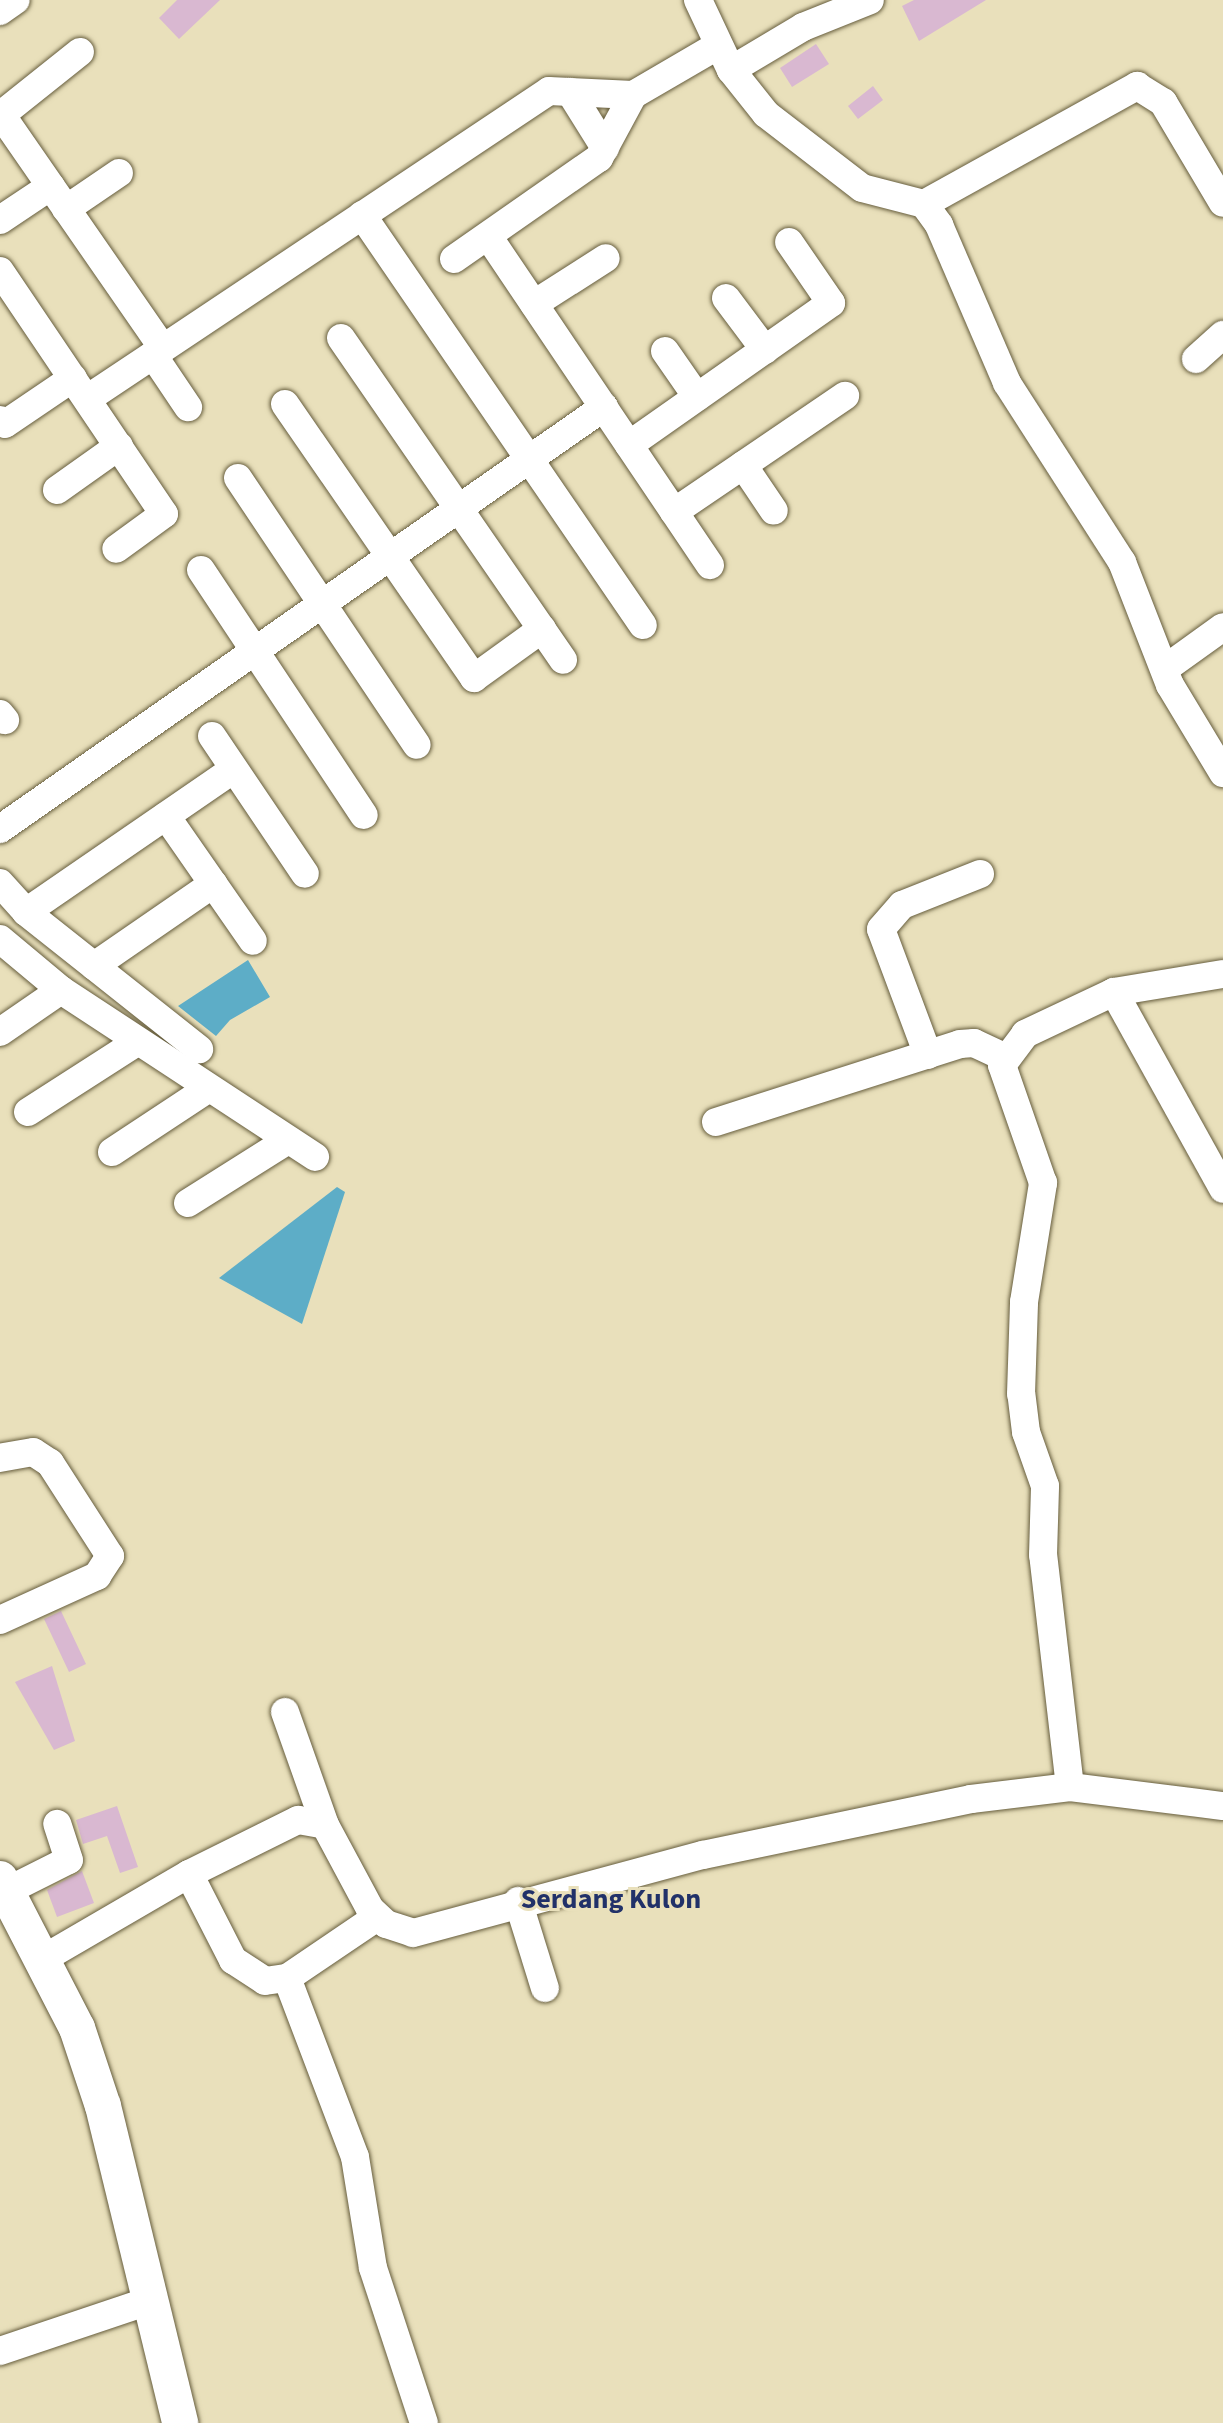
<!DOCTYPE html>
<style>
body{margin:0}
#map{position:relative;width:1223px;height:2423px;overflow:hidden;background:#e9e0bb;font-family:"Source Sans 3",sans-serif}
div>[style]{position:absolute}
.water>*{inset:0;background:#5dadc7}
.building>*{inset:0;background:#d9b8d1}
.roads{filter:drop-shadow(0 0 2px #665d3d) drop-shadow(0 0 2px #665d3d)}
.minor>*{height:28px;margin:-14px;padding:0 14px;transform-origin:14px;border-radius:14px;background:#fff}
.major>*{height:36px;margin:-18px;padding:0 18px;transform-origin:18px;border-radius:18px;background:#fff}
span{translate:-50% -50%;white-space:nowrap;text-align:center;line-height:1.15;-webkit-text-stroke:6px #e9e0bb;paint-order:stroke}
.quarter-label{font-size:28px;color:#213169;font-weight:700}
</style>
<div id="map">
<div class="water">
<i style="clip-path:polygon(248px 960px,270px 997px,230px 1020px,216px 1036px,178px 1006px)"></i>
<i style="clip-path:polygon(337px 1187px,345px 1192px,302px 1324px,219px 1278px)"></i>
</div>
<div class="building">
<i style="clip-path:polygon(177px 0,220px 0,179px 39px,159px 18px)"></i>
<i style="clip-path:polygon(914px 0,986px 0,919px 41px,902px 6px)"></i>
<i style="clip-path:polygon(816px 44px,829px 64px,792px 87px,780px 68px)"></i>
<i style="clip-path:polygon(873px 86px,883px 100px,858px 119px,848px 106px)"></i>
<i style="clip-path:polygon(61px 1611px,86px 1664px,69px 1672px,44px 1619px)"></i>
<i style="clip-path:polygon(52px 1666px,75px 1741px,54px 1750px,15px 1682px)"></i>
<i style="clip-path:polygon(117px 1806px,138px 1867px,120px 1873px,107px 1836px,83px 1844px,76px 1820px)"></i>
<i style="clip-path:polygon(82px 1871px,94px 1903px,57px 1917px,47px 1890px)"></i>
</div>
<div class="roads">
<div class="minor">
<i style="left:698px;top:0;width:77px;rotate:64.8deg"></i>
<i style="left:731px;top:70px;width:56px;rotate:51.5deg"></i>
<i style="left:766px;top:114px;width:121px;rotate:37.6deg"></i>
<i style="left:862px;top:188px;width:64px;rotate:14.5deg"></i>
<i style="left:924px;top:204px;width:26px;rotate:54deg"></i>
<i style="left:939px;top:225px;width:172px;rotate:66.7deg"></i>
<i style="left:1007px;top:383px;width:213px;rotate:57.3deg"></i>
<i style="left:1122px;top:562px;width:132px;rotate:68.7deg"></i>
<i style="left:1170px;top:685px;width:103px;rotate:58.9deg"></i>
<i style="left:0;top:11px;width:19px;rotate:-35deg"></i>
<i style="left:731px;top:70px;width:84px;rotate:-30.8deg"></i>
<i style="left:803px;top:27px;width:72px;rotate:-21.9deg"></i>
<i style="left:570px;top:92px;width:66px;rotate:58deg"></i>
<i style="left:0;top:113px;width:286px;rotate:55.3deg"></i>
<i style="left:1px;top:115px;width:101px;rotate:-38.6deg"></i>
<i style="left:924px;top:204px;width:244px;rotate:-29deg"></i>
<i style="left:1137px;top:86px;width:31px;rotate:32deg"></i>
<i style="left:1163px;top:102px;width:117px;rotate:59.3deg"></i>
<i style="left:66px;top:209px;width:64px;rotate:-34.2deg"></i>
<i style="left:362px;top:215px;width:497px;rotate:55.6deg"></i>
<i style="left:0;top:220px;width:61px;rotate:-33.7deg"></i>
<i style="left:488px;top:236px;width:397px;rotate:56deg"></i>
<i style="left:454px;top:259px;width:177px;rotate:-34.9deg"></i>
<i style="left:599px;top:158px;width:72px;rotate:-61.6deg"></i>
<i style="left:633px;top:95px;width:99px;rotate:-30.2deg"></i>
<i style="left:0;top:271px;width:293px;rotate:56deg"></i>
<i style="left:164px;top:514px;width:59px;rotate:143.9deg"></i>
<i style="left:726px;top:298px;width:65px;rotate:53.1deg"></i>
<i style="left:534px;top:304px;width:85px;rotate:-32.6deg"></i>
<i style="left:341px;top:338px;width:391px;rotate:55.4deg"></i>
<i style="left:665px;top:351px;width:56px;rotate:55.2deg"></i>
<i style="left:153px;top:355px;width:63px;rotate:56.1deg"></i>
<i style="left:1196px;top:359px;width:36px;rotate:-42deg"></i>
<i style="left:87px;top:399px;width:555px;rotate:-33.69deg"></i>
<i style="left:549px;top:91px;width:84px;rotate:2.7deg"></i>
<i style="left:285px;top:404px;width:333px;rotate:55.4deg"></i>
<i style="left:474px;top:678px;width:84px;rotate:-35.8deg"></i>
<i style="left:0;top:420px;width:6px;rotate:39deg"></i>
<i style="left:5px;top:424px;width:82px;rotate:-34.1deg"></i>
<i style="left:629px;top:445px;width:247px;rotate:-35.1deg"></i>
<i style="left:831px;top:303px;width:74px;rotate:-124.5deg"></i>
<i style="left:743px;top:465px;width:55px;rotate:56deg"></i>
<i style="left:238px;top:478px;width:321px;rotate:56.2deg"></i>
<i style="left:57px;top:490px;width:76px;rotate:-35.4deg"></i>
<i style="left:674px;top:512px;width:207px;rotate:-34.2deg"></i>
<i style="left:201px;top:570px;width:294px;rotate:56.4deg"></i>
<i style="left:1166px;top:668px;width:70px;rotate:-35.7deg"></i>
<i style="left:0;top:714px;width:8px;rotate:50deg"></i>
<i style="left:212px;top:736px;width:166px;rotate:56deg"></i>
<i style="left:166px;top:816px;width:152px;rotate:55.2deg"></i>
<i style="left:0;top:829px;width:737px;rotate:-34.94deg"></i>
<i style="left:0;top:883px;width:39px;rotate:48deg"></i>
<i style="left:26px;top:912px;width:221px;rotate:38.4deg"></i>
<i style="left:26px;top:912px;width:252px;rotate:-34.5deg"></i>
<i style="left:0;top:939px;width:80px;rotate:39.9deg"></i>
<i style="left:61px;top:990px;width:304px;rotate:33.3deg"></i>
<i style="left:94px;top:966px;width:145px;rotate:-34.6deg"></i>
<i style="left:1114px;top:992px;width:225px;rotate:61deg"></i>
<i style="left:0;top:1032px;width:74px;rotate:-34.5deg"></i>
<i style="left:928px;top:1055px;width:134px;rotate:-110.5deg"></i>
<i style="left:881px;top:929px;width:32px;rotate:-49deg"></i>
<i style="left:902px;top:905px;width:84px;rotate:-21.7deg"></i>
<i style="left:28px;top:1112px;width:130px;rotate:-32.7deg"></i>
<i style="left:716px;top:1122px;width:256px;rotate:-17.7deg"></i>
<i style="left:960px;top:1044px;width:14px;rotate:-4deg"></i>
<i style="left:974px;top:1043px;width:33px;rotate:25deg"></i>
<i style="left:112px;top:1152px;width:113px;rotate:-33.4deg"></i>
<i style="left:188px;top:1203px;width:118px;rotate:-32.2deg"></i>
<i style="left:0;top:1620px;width:107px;rotate:-24.4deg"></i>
<i style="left:97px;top:1576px;width:24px;rotate:-57deg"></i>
<i style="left:110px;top:1556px;width:111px;rotate:-122.8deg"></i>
<i style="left:50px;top:1463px;width:20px;rotate:-147deg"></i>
<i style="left:33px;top:1452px;width:34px;rotate:170deg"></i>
<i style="left:285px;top:1712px;width:120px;rotate:70.5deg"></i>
<i style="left:1070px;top:1787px;width:234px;rotate:-96.6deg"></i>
<i style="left:1043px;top:1555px;width:69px;rotate:-88.3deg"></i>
<i style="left:1045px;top:1486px;width:57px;rotate:-109.4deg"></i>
<i style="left:1026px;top:1432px;width:38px;rotate:-97deg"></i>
<i style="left:1021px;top:1394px;width:92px;rotate:-88.1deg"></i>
<i style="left:1024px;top:1302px;width:121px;rotate:-80.9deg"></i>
<i style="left:1043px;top:1183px;width:125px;rotate:-109.2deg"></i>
<i style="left:1002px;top:1065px;width:39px;rotate:-53deg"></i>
<i style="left:1025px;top:1034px;width:98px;rotate:-25.3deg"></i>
<i style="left:1114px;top:992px;width:110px;rotate:-9.4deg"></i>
<i style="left:189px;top:1874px;width:97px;rotate:62.9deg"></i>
<i style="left:233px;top:1960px;width:38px;rotate:33deg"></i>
<i style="left:265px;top:1981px;width:22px;rotate:-8deg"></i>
<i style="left:287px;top:1978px;width:109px;rotate:-34.1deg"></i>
<i style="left:7px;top:1891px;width:69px;rotate:-26.6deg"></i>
<i style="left:69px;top:1860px;width:38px;rotate:-108deg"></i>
<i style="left:518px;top:1901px;width:91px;rotate:72.8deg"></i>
<i style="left:41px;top:1960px;width:171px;rotate:-30.2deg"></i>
<i style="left:189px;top:1874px;width:122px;rotate:-26.4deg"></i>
<i style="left:298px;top:1820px;width:27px;rotate:10deg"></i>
<i style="left:325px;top:1825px;width:95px;rotate:61.8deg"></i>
<i style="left:370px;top:1909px;width:22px;rotate:43deg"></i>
<i style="left:386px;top:1924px;width:28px;rotate:18deg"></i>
<i style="left:413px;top:1933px;width:300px;rotate:-15.1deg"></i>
<i style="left:703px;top:1855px;width:274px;rotate:-11.8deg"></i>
<i style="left:971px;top:1799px;width:100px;rotate:-6.9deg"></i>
<i style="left:1070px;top:1787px;width:154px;rotate:7.1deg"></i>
<i style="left:287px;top:1978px;width:191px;rotate:69.2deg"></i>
<i style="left:355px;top:2157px;width:112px;rotate:80.8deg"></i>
<i style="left:373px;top:2268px;width:163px;rotate:71.8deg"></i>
<i style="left:0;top:2351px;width:157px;rotate:-18.6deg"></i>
</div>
<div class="major">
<i style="left:0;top:1879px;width:168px;rotate:62.7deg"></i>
<i style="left:77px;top:2028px;width:82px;rotate:71.6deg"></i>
<i style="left:103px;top:2106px;width:326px;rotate:76.3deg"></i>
</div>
</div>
<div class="quarter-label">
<span style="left:611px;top:1899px">Serdang Kulon</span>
</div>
</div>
